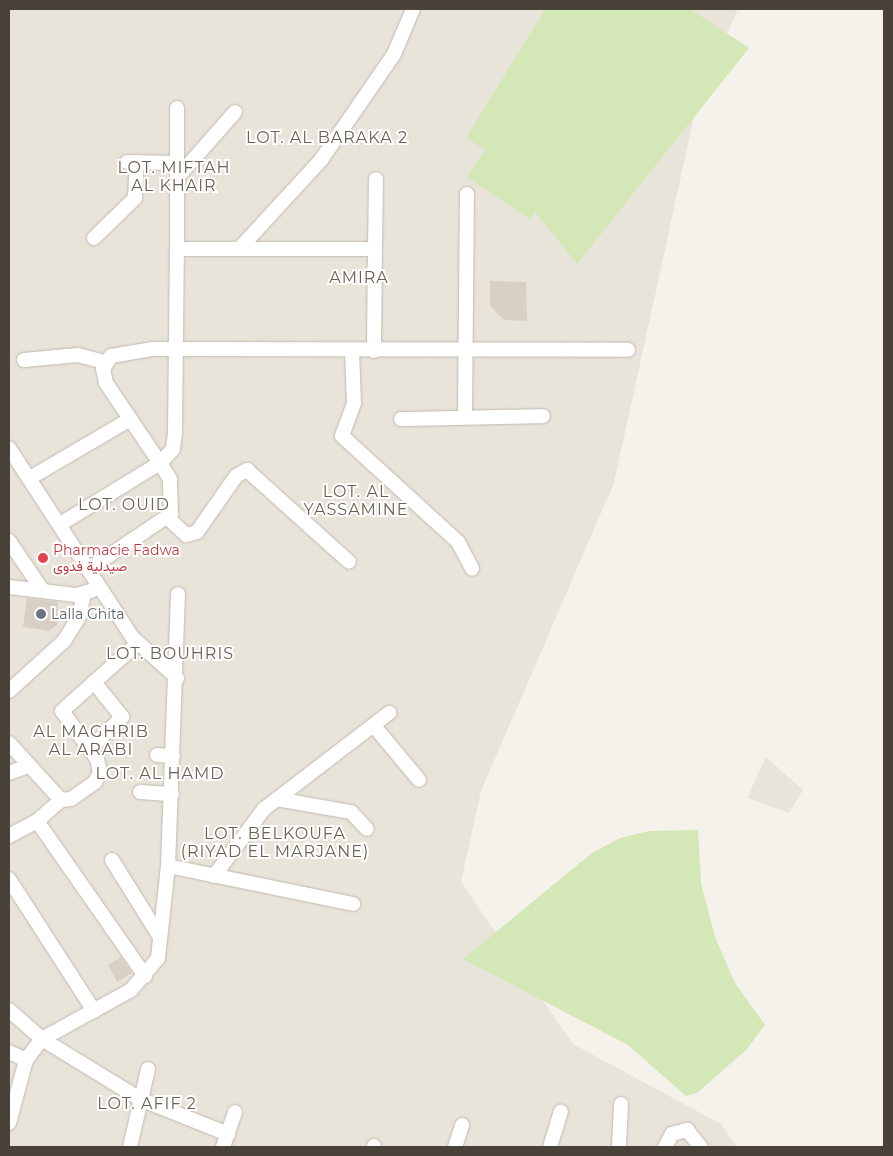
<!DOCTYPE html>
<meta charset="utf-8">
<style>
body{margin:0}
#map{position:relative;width:893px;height:1156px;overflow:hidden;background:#f5f2ec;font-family:Montserrat,Vazirmatn,sans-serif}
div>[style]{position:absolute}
.residential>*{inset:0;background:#e9e4da}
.green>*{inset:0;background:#d3e7b7}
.building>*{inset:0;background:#d9d0c4}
.roads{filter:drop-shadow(0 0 1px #c0b9ae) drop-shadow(0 0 1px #c0b9ae)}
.minor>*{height:14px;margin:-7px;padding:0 7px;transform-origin:7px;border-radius:7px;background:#fff}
.dots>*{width:14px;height:14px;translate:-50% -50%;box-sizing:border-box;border:2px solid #fff;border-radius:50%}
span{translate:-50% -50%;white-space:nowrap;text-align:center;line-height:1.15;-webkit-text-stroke:4px #fff;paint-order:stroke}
.health-label{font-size:14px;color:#be3a42}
.left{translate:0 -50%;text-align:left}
.worship-label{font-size:14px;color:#5b616d}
.quarter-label{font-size:16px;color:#6c6051;letter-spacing:1px}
.frame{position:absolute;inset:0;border:10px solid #494239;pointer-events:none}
</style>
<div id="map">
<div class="residential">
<i style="clip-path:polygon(9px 9px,738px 9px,697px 103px,614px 483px,481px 791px,461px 882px,573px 1044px,721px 1124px,737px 1147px,9px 1147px)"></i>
<i style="clip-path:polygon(766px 757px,803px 790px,789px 813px,747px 798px)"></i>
</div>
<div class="green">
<i style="clip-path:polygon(545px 9px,690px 9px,749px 48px,577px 264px,535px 212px,530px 219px,467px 177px,485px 150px,466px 138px)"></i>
<i style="clip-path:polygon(698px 830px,701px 883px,715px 937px,735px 983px,765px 1025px,747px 1049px,697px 1093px,686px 1096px,628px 1045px,463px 959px,592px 853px,620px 838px,649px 831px)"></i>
</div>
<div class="building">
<i style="clip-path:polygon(490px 281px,526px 282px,527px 321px,504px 320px,490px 306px)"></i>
<i style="clip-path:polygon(27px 598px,58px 602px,57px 625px,49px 631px,23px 627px)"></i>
<i style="clip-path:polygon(121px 957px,132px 973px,117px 982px,108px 965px)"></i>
</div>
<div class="roads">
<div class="minor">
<i style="left:127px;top:162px;width:50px;rotate:1.1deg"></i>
<i style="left:177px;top:178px;width:88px;rotate:-48.7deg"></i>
<i style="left:94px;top:238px;width:57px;rotate:-44.3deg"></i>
<i style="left:135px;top:198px;width:36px;rotate:-87deg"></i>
<i style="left:240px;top:248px;width:120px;rotate:-47.4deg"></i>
<i style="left:321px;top:160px;width:129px;rotate:-55.4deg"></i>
<i style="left:394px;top:54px;width:49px;rotate:-67.1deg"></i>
<i style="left:177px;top:249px;width:141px;rotate:-90deg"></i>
<i style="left:375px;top:249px;width:70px;rotate:-89.2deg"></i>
<i style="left:352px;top:351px;width:52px;rotate:87.8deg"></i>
<i style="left:354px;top:403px;width:35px;rotate:110deg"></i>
<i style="left:342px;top:436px;width:157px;rotate:42.4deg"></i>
<i style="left:458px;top:542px;width:30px;rotate:62deg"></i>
<i style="left:24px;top:360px;width:54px;rotate:-5.3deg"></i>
<i style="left:78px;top:355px;width:28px;rotate:15deg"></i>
<i style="left:465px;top:417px;width:223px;rotate:-89.5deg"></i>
<i style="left:401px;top:419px;width:142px;rotate:-1.2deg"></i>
<i style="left:9px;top:448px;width:225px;rotate:56.9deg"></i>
<i style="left:132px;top:637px;width:61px;rotate:42.3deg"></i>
<i style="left:30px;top:478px;width:115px;rotate:-30.4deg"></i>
<i style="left:168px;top:518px;width:25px;rotate:43deg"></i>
<i style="left:186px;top:535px;width:11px;rotate:-15deg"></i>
<i style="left:197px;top:532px;width:68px;rotate:-55.1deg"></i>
<i style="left:236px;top:476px;width:13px;rotate:-29deg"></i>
<i style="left:247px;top:470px;width:137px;rotate:42deg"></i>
<i style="left:62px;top:523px;width:115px;rotate:-31.5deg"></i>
<i style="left:160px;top:463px;width:97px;rotate:-124deg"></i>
<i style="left:106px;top:383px;width:14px;rotate:-102deg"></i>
<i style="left:103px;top:369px;width:15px;rotate:-58deg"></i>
<i style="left:111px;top:356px;width:43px;rotate:-9.5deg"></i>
<i style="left:153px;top:349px;width:475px;rotate:0.1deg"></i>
<i style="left:9px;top:541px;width:60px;rotate:55.8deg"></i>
<i style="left:89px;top:569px;width:99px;rotate:-33.9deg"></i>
<i style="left:171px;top:514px;width:35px;rotate:-92deg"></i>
<i style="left:170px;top:479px;width:19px;rotate:-122deg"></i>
<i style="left:160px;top:463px;width:19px;rotate:-47deg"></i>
<i style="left:173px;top:449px;width:17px;rotate:-83deg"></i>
<i style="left:175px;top:432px;width:183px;rotate:-89.4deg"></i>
<i style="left:177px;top:249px;width:198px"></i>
<i style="left:375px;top:249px;width:102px;rotate:90.6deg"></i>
<i style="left:9px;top:587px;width:67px;rotate:6.8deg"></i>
<i style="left:76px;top:595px;width:16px;rotate:-15deg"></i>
<i style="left:9px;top:691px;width:74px;rotate:-42.3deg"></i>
<i style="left:64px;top:641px;width:28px;rotate:-58deg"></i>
<i style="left:79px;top:617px;width:24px;rotate:-78deg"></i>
<i style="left:374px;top:726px;width:70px;rotate:50.2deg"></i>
<i style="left:9px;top:743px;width:77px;rotate:47.6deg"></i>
<i style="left:61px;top:800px;width:10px;rotate:-6deg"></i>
<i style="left:71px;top:799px;width:29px;rotate:-35deg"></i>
<i style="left:95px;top:782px;width:10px;rotate:-61deg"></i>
<i style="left:100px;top:773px;width:14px;rotate:-102deg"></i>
<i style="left:97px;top:759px;width:59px;rotate:-126.1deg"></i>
<i style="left:62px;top:711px;width:102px;rotate:-41.8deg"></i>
<i style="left:91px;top:748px;width:44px;rotate:-45deg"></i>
<i style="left:122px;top:717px;width:45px;rotate:-128.7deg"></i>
<i style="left:157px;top:755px;width:16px;rotate:4deg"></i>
<i style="left:9px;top:773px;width:20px;rotate:-20deg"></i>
<i style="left:140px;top:792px;width:32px;rotate:4deg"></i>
<i style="left:277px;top:799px;width:75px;rotate:10deg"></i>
<i style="left:351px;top:812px;width:23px;rotate:47deg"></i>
<i style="left:37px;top:821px;width:189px;rotate:55.1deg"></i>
<i style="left:9px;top:836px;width:32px;rotate:-28deg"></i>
<i style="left:37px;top:821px;width:32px;rotate:-41deg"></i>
<i style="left:112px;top:860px;width:91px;rotate:58.1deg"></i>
<i style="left:168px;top:866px;width:189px;rotate:11.6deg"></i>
<i style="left:214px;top:876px;width:84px;rotate:-53.3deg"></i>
<i style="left:264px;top:809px;width:158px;rotate:-37.5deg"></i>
<i style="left:9px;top:879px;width:157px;rotate:57.2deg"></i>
<i style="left:9px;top:1010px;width:44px;rotate:41.3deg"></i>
<i style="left:42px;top:1039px;width:115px;rotate:31.5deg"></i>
<i style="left:140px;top:1099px;width:95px;rotate:21.7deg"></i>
<i style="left:9px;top:1052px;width:19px;rotate:25deg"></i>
<i style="left:9px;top:1123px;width:65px;rotate:-74.9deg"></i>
<i style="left:26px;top:1060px;width:26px;rotate:-53deg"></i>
<i style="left:42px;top:1039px;width:102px;rotate:-28.8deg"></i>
<i style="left:131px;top:990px;width:42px;rotate:-49.8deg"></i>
<i style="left:158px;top:958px;width:93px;rotate:-83.8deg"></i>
<i style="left:168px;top:866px;width:272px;rotate:-87.9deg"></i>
<i style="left:374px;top:1146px;width:1px;rotate:90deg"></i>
<i style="left:130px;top:1147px;width:80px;rotate:-77deg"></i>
<i style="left:223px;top:1147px;width:37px;rotate:-71deg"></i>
<i style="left:455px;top:1147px;width:23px;rotate:-72deg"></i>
<i style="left:550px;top:1147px;width:37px;rotate:-73deg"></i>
<i style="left:619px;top:1147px;width:43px;rotate:-87.3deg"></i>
<i style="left:665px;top:1147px;width:15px;rotate:-62deg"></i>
<i style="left:672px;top:1134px;width:16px;rotate:-15deg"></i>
<i style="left:687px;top:1130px;width:22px;rotate:51deg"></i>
</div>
</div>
<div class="dots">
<i style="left:43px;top:558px;background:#e0444e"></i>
<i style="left:41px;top:614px;background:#6b7280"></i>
</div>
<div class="health-label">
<span class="left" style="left:53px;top:558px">Pharmacie Fadwa<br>صيدلية فدوى</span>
</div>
<div class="worship-label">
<span class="left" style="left:51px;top:614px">Lalla Ghita</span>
</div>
<div class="quarter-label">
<span style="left:327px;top:138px">LOT. AL BARAKA 2</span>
<span style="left:174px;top:177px">LOT. MIFTAH<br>AL KHAIR</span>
<span style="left:359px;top:278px">AMIRA</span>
<span style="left:356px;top:501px">LOT. AL<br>YASSAMINE</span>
<span style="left:124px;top:505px">LOT. OUID</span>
<span style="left:170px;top:654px">LOT. BOUHRIS</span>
<span style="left:91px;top:741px">AL MAGHRIB<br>AL ARABI</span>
<span style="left:160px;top:774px">LOT. AL HAMD</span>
<span style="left:275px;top:843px">LOT. BELKOUFA<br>(RIYAD EL MARJANE)</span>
<span style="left:147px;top:1104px">LOT. AFIF 2</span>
</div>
<div class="frame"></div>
</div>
